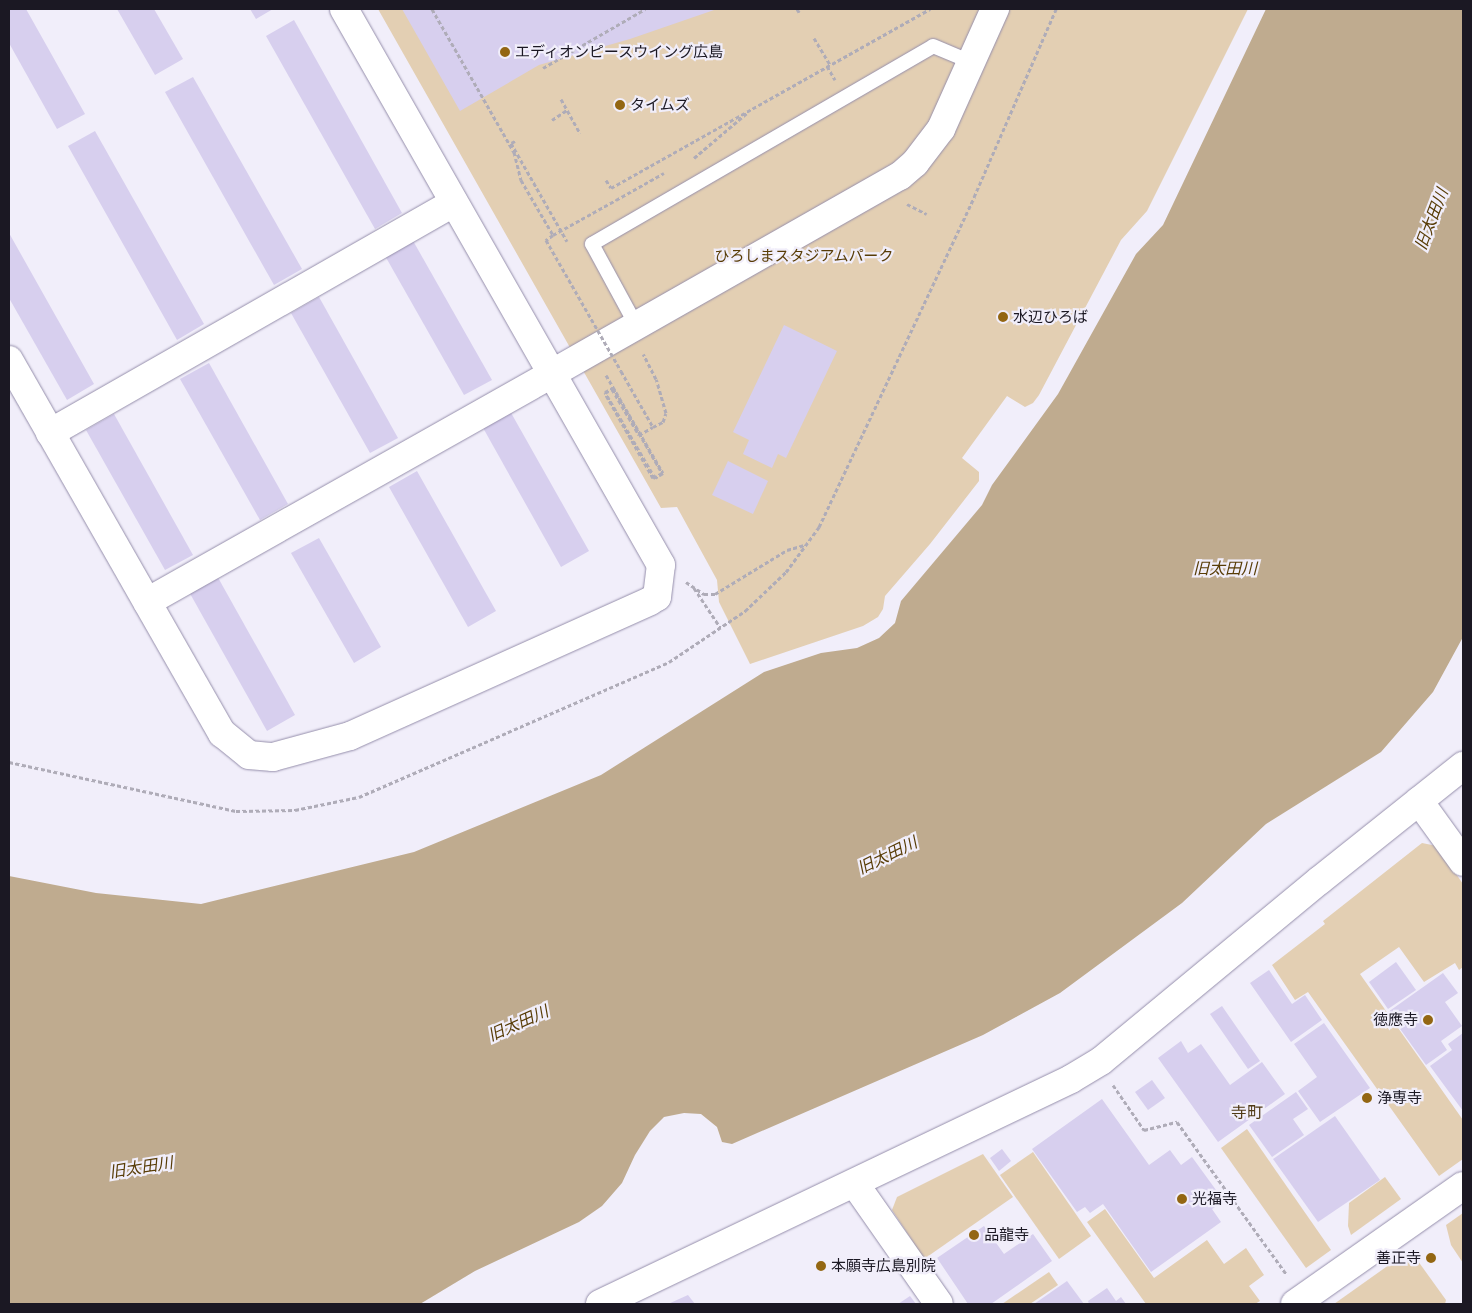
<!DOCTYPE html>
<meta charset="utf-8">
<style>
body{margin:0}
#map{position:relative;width:1472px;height:1313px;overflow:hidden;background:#f1eefa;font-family:"Titillium Web","Noto Sans JP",sans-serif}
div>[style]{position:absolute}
.green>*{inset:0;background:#e3cfb3}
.water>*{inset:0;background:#bfab8f}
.building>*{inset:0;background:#d7cfee}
.path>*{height:3px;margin-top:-1.5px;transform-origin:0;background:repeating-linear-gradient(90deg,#afacb8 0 4px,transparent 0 6.5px)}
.roads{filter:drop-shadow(0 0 1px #958eab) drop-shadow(0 0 1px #958eab)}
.service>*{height:14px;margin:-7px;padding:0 7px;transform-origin:7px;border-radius:7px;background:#fff}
.minor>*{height:28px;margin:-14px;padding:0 14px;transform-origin:14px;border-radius:14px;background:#fff}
.tertiary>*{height:28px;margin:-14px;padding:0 14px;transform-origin:14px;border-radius:14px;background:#fff}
.path-bridge>*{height:3px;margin-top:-1.5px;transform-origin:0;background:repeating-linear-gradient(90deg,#afacb8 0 4px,transparent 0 6.5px)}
.dots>*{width:14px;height:14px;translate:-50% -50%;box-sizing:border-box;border:2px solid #f1eefa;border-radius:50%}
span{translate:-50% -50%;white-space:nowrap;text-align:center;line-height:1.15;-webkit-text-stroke:4.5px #f1eefa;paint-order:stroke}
.poi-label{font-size:15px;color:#1b1823}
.left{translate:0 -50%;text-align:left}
.right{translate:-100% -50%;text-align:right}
.park-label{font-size:15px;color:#583c06}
.water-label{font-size:16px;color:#583c06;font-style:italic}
.neighbourhood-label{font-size:16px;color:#503a16}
.frame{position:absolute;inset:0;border:10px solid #1b1823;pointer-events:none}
</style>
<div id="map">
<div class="green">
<i style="clip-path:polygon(378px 9px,1248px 9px,1147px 211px,1121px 240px,1039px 395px,1033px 403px,1025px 407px,1007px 396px,962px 458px,979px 472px,979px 481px,930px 544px,885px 596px,883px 609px,878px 617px,863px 626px,750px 664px,719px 602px,717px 580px,677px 507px,661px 508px)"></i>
<i style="clip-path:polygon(1422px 843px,1437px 846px,1463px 884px,1463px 967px,1459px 970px,1455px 963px,1424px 982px,1399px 947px,1360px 974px,1463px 1120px,1463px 1159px,1439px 1176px,1308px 992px,1295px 1000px,1272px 965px,1325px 924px,1323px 921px)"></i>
<i style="clip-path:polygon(1247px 1129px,1331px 1250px,1306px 1268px,1221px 1148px)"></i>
<i style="clip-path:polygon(1033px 1152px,1091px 1236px,1059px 1259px,1000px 1175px)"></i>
<i style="clip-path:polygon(983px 1154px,1013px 1197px,924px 1259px,892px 1210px,897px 1197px)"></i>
<i style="clip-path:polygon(1385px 1177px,1401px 1199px,1351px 1235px,1348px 1226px,1349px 1203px)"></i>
<i style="clip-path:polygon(1105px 1209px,1154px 1278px,1207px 1240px,1224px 1264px,1246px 1248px,1264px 1275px,1249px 1286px,1260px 1301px,1255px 1304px,1146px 1304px,1087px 1222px)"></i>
<i style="clip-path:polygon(1463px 1213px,1463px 1263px,1451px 1245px,1446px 1225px)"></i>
<i style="clip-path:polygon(1410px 1250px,1446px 1300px,1445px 1304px,1334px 1304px)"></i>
<i style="clip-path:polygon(1049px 1272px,1058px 1285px,1030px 1304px,1002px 1304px)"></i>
</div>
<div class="water">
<i style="clip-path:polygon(1266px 9px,1463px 9px,1463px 637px,1433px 692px,1381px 752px,1266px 824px,1182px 903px,1060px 993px,983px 1035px,732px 1144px,722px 1142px,717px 1127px,701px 1114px,684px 1113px,664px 1117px,650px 1131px,635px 1155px,622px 1183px,602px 1206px,579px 1222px,475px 1271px,420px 1304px,9px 1304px,9px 876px,96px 893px,201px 904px,414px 852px,601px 775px,764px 672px,821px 653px,857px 648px,879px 638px,895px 623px,901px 601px,982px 505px,992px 485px,1058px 394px,1136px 254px,1163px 225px)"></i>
</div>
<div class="building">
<i style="clip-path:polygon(9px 9px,26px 9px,85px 114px,57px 129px,9px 43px)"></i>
<i style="clip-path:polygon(117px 9px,154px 9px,183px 59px,155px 75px)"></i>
<i style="clip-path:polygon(250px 9px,273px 9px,256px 19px)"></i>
<i style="clip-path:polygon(402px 9px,717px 9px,630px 39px,539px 65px,460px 111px)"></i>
<i style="clip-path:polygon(294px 20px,402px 213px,375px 229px,266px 36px)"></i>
<i style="clip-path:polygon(193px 77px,302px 269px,274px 285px,165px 92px)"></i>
<i style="clip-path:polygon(95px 131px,204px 324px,177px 340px,68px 146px)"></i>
<i style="clip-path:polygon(9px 233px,94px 384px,67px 400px,9px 298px)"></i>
<i style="clip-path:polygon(412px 239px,492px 380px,464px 395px,384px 254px)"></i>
<i style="clip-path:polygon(319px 297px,398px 438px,370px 453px,291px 313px)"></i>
<i style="clip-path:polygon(784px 325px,837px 351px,786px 458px,778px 454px,772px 468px,743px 454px,749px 440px,733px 432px)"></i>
<i style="clip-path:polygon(209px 363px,288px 504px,260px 520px,180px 379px)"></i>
<i style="clip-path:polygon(510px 411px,589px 551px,561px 567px,482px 426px)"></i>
<i style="clip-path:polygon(114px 414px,193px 555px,165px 570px,86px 430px)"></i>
<i style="clip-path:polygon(728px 461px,768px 481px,753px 514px,712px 495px)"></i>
<i style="clip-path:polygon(417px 471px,496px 611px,468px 627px,389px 487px)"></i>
<i style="clip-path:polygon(319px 538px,381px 647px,354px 663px,291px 553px)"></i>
<i style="clip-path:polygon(216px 574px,295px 715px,267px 731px,188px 590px)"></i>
<i style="clip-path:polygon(1396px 962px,1416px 990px,1388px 1009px,1369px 982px)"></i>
<i style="clip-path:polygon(1269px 970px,1292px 1004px,1305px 995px,1322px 1020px,1291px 1042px,1250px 983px)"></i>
<i style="clip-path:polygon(1443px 973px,1458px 993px,1445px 1002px,1462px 1026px,1441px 1041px,1447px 1050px,1426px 1065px,1388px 1012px)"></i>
<i style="clip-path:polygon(1222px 1006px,1260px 1061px,1248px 1069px,1210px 1014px)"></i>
<i style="clip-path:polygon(1324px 1023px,1370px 1088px,1320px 1122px,1298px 1091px,1317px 1077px,1294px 1044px)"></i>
<i style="clip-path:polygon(1463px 1033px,1463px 1111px,1430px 1066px,1452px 1050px,1448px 1044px)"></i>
<i style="clip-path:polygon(1181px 1041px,1188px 1053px,1201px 1044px,1230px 1085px,1262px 1062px,1285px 1094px,1218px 1142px,1158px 1058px)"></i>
<i style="clip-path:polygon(1152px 1080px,1165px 1098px,1148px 1110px,1135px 1092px)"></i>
<i style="clip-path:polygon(1296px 1092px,1308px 1109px,1293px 1119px,1304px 1135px,1272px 1157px,1249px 1125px)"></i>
<i style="clip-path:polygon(1102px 1099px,1149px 1165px,1170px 1150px,1181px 1165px,1192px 1157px,1224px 1201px,1212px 1209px,1221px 1222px,1151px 1272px,1103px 1204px,1090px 1213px,1085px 1207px,1077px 1212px,1032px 1149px)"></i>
<i style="clip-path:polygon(1335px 1116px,1380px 1180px,1318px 1222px,1273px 1159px)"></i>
<i style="clip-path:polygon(1002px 1149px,1011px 1161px,999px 1171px,990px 1158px)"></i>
<i style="clip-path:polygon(984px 1226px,1004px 1254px,1033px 1234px,1052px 1261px,991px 1304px,968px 1304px,937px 1258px)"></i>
<i style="clip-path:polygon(1067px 1281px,1084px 1304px,1034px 1304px)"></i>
<i style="clip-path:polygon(1107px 1288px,1116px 1301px,1121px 1297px,1126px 1304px,1089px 1304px,1088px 1301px)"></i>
<i style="clip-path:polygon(688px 1295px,695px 1304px,668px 1304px)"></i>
<i style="clip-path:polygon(910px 1296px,916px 1304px,898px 1304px)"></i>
</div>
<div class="path">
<i style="left:797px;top:9px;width:4px;rotate:56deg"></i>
<i style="left:814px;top:38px;width:31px;rotate:59deg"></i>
<i style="left:827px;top:66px;width:16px;rotate:60deg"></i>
<i style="left:543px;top:68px;width:118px;rotate:-30deg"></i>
<i style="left:561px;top:99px;width:39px;rotate:61deg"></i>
<i style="left:552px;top:120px;width:18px;rotate:-34deg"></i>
<i style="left:515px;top:141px;width:4px;rotate:153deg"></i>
<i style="left:511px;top:143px;width:113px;rotate:60.3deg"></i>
<i style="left:694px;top:158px;width:70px;rotate:-40.3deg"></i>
<i style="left:606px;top:180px;width:9px;rotate:58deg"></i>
<i style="left:611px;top:188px;width:366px;rotate:-29.3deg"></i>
<i style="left:616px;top:200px;width:55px;rotate:-29.4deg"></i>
<i style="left:907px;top:204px;width:22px;rotate:27deg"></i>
<i style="left:621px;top:371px;width:64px;rotate:60.3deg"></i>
<i style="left:653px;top:427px;width:11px;rotate:-27deg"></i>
<i style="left:663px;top:422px;width:9px;rotate:-72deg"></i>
<i style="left:666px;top:413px;width:35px;rotate:-106deg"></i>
<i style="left:656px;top:379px;width:28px;rotate:-117deg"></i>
<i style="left:639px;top:435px;width:16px;rotate:-30deg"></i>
<i style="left:686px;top:582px;width:22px;rotate:34deg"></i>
<i style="left:704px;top:594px;width:11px"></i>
<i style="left:715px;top:594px;width:84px;rotate:-31.4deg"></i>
<i style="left:787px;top:550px;width:19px;rotate:-16deg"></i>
<i style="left:694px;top:588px;width:47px;rotate:56.3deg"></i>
<i style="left:9px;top:762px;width:232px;rotate:12.2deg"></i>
<i style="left:236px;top:811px;width:59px;rotate:-1deg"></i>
<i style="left:295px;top:810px;width:65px;rotate:-11.5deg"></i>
<i style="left:359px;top:797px;width:338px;rotate:-23.5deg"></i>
<i style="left:669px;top:662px;width:92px;rotate:-33.9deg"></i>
<i style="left:745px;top:611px;width:57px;rotate:-43.6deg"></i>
<i style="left:786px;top:572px;width:56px;rotate:-53.7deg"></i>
<i style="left:819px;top:527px;width:365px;rotate:-64.8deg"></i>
<i style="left:974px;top:197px;width:205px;rotate:-66.4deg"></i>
<i style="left:1113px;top:1085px;width:55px;rotate:55.4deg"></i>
<i style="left:1144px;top:1130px;width:34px;rotate:-14deg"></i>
<i style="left:1177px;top:1122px;width:188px;rotate:54.3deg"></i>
</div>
<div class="roads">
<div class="service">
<i style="left:636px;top:325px;width:92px;rotate:-118.5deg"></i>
<i style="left:592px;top:244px;width:394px;rotate:-30.1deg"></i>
<i style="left:933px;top:46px;width:41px;rotate:22.8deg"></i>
</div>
<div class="minor">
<i style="left:9px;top:360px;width:430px;rotate:60.3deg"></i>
<i style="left:222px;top:733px;width:35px;rotate:39deg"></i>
<i style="left:249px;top:755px;width:24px;rotate:5deg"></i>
<i style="left:273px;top:757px;width:80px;rotate:-15.3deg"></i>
<i style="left:350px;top:736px;width:329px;rotate:-24.2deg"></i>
<i style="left:650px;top:601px;width:8px;rotate:-30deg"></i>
<i style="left:657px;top:597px;width:32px;rotate:-83deg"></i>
<i style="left:50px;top:433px;width:465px;rotate:-29.7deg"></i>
<i style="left:147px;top:602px;width:464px;rotate:-29.4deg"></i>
<i style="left:1419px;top:801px;width:75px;rotate:54.2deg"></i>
<i style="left:855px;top:1184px;width:146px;rotate:55deg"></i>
</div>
<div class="tertiary">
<i style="left:344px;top:9px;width:640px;rotate:60.31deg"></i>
<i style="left:551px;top:374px;width:401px;rotate:-29.6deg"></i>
<i style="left:900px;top:176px;width:20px;rotate:-41deg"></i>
<i style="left:915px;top:163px;width:43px;rotate:-52.6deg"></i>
<i style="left:941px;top:129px;width:132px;rotate:-65.8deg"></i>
<i style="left:600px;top:1304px;width:522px;rotate:-25.53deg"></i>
<i style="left:1071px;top:1079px;width:35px;rotate:-31deg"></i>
<i style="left:1101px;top:1061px;width:284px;rotate:-39.6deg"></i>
<i style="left:1320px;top:880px;width:183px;rotate:-38.6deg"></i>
<i style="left:1295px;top:1304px;width:205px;rotate:-35.1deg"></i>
</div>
</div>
<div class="path-bridge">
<i style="left:432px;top:9px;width:165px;rotate:60.2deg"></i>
<i style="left:514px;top:152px;width:29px;rotate:76deg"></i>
<i style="left:521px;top:180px;width:64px;rotate:59.8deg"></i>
<i style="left:553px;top:235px;width:9px;rotate:144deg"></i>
<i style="left:546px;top:240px;width:151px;rotate:60.2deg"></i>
<i style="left:553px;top:235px;width:72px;rotate:-29.1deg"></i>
<i style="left:606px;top:375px;width:113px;rotate:59.8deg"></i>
<i style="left:663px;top:473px;width:9px;rotate:148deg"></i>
<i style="left:655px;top:478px;width:99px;rotate:-120.2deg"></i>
<i style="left:605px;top:392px;width:9px;rotate:-27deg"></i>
<i style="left:613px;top:388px;width:98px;rotate:60deg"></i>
<i style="left:662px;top:473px;width:10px;rotate:151deg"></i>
<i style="left:653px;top:478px;width:98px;rotate:-119.5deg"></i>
<i style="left:605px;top:393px;width:8px;rotate:-30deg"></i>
<i style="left:612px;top:389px;width:53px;rotate:59.6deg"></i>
</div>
<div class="dots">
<i style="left:505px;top:52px;background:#936612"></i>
<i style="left:620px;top:105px;background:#936612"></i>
<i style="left:1003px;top:317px;background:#936612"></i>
<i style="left:1428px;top:1020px;background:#936612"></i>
<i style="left:1367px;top:1098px;background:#936612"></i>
<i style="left:1182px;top:1199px;background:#936612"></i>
<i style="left:974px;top:1235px;background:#936612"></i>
<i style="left:1431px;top:1258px;background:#936612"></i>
<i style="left:821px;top:1266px;background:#936612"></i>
</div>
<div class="poi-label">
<span class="left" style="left:515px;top:52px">エディオンピースウイング広島</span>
<span class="left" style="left:630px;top:105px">タイムズ</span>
<span class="left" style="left:1013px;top:317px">水辺ひろば</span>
<span class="right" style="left:1418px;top:1020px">徳應寺</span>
<span class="left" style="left:1377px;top:1098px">浄専寺</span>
<span class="left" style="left:1192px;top:1199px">光福寺</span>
<span class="left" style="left:984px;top:1235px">品龍寺</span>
<span class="right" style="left:1421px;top:1258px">善正寺</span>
<span class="left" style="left:831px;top:1266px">本願寺広島別院</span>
</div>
<div class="park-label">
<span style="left:804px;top:256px">ひろしまスタジアムパーク</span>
</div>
<div class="water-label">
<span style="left:1431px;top:219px;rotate:-69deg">旧太田川</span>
<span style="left:1225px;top:568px">旧太田川</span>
<span style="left:887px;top:855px;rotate:-26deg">旧太田川</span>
<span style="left:518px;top:1023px;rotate:-24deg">旧太田川</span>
<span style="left:141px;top:1167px;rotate:-9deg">旧太田川</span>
</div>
<div class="neighbourhood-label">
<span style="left:1247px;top:1112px">寺町</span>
</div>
<div class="frame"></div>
</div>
